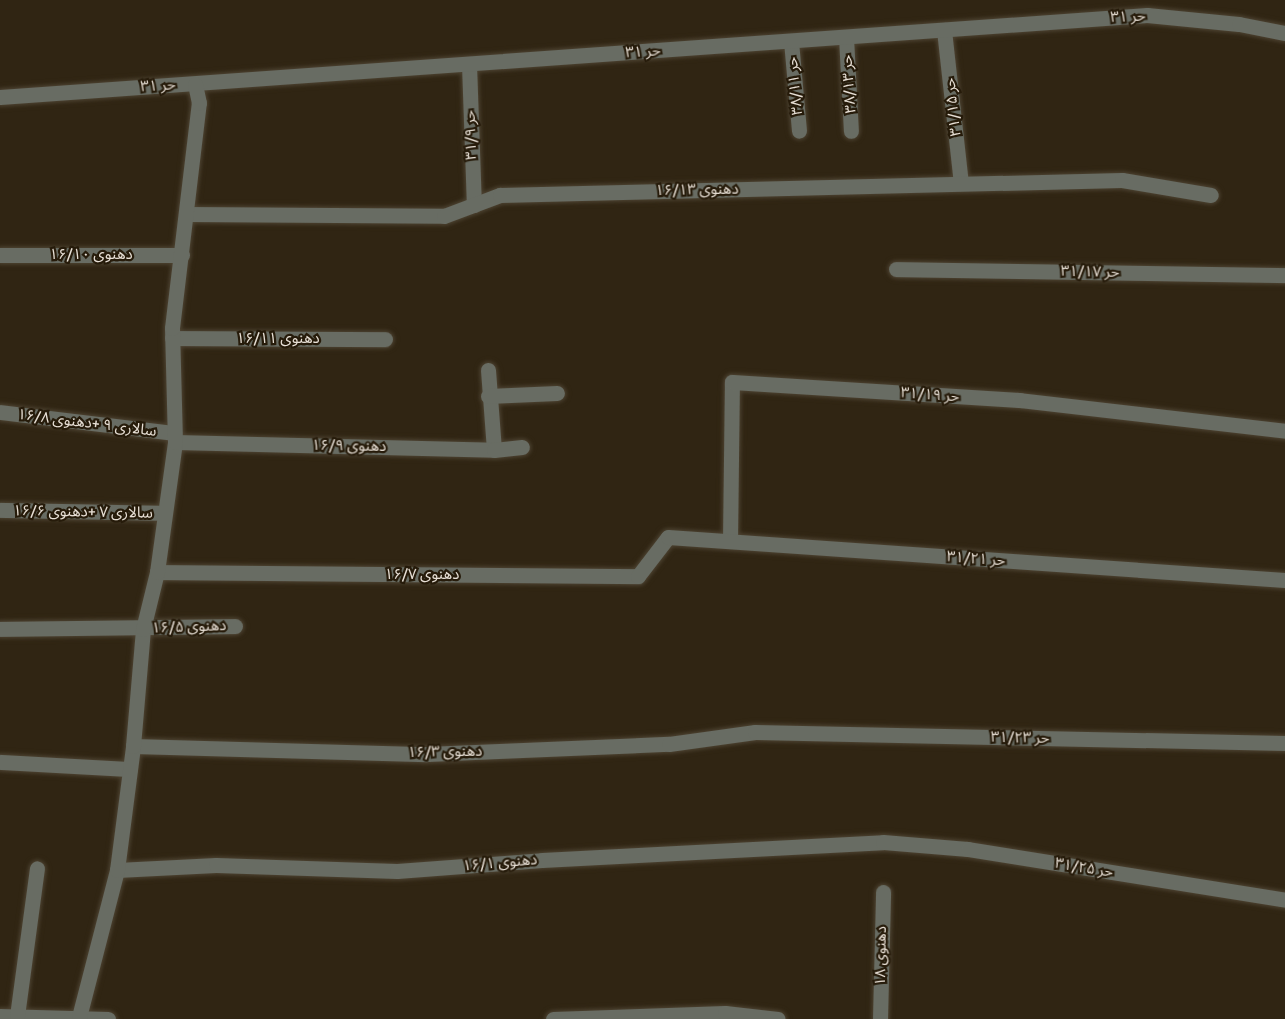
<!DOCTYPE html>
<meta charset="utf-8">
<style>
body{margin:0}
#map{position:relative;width:1285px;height:1019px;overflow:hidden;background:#302513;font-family:Signika,"Noto Sans Arabic",sans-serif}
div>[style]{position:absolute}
.roads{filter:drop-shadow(0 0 2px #4d4332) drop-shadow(0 0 2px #4d4332)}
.minor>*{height:15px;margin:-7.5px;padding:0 7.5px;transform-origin:7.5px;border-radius:7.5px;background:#686c63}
span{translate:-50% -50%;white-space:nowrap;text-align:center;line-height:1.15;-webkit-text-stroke:4.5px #261b0a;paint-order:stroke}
.street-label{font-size:15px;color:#e7dfd5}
</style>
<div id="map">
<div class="roads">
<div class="minor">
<i style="left:944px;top:30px;width:154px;rotate:83.7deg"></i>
<i style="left:846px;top:37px;width:94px;rotate:87deg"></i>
<i style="left:791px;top:41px;width:90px;rotate:84.9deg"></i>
<i style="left:469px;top:64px;width:141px;rotate:88deg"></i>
<i style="left:0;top:97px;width:1150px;rotate:-4.09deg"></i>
<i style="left:1147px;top:15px;width:92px;rotate:5.6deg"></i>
<i style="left:1239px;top:24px;width:47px;rotate:11.1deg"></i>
<i style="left:186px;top:214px;width:258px;rotate:0.4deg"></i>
<i style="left:444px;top:216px;width:60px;rotate:-20.6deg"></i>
<i style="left:500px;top:195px;width:622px;rotate:-1.38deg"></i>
<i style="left:1122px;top:180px;width:90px;rotate:9.6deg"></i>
<i style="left:0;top:255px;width:182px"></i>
<i style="left:896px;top:269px;width:389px;rotate:0.9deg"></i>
<i style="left:172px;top:338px;width:213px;rotate:0.3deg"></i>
<i style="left:488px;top:370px;width:80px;rotate:85.7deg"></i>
<i style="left:488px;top:396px;width:69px;rotate:-2.5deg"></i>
<i style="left:0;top:412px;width:175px;rotate:6.9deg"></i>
<i style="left:175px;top:442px;width:319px;rotate:1.4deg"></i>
<i style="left:494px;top:450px;width:28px;rotate:-6deg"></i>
<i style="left:0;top:510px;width:165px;rotate:1deg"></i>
<i style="left:730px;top:541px;width:159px;rotate:-89.3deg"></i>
<i style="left:732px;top:382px;width:288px;rotate:3.6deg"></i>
<i style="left:1019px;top:400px;width:268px;rotate:6.6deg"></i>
<i style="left:157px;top:572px;width:481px;rotate:0.5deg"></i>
<i style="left:638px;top:576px;width:49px;rotate:-52.4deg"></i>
<i style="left:668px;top:537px;width:618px;rotate:3.99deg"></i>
<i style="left:0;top:629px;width:235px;rotate:-0.7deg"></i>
<i style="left:133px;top:746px;width:294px;rotate:1.6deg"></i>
<i style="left:427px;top:754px;width:242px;rotate:-2.4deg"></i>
<i style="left:669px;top:744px;width:87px;rotate:-7.9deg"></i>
<i style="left:755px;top:732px;width:530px;rotate:1.19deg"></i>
<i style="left:0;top:762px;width:130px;rotate:3.1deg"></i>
<i style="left:117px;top:870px;width:99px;rotate:-2.9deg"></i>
<i style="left:216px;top:865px;width:181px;rotate:1.9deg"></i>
<i style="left:397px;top:871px;width:145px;rotate:-4.3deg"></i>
<i style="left:542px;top:860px;width:341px;rotate:-3deg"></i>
<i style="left:883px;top:842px;width:85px;rotate:4.7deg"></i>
<i style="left:968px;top:849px;width:321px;rotate:9.1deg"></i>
<i style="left:0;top:1016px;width:108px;rotate:1.6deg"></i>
<i style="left:17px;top:1016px;width:149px;rotate:-82.3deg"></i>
<i style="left:79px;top:1017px;width:152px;rotate:-75.5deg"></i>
<i style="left:117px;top:870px;width:125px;rotate:-82.6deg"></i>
<i style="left:133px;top:746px;width:117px;rotate:-85.1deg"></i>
<i style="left:143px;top:629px;width:59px;rotate:-76.2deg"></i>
<i style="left:157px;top:572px;width:131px;rotate:-82.1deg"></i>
<i style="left:175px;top:442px;width:114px;rotate:-91.5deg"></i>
<i style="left:172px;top:328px;width:227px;rotate:-83.2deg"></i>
<i style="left:199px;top:103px;width:19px;rotate:-102deg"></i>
<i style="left:553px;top:1019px;width:172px;rotate:-2deg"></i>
<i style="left:725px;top:1013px;width:53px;rotate:6.5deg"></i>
<i style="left:880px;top:1019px;width:127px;rotate:-88.6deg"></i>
</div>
</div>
<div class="street-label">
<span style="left:1128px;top:17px;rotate:-3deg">حر ۳۱</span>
<span style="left:643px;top:52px;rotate:-4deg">حر ۳۱</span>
<span style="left:849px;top:84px;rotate:-94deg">حر ۳۸/۱۳</span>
<span style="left:158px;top:86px;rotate:-4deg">حر ۳۱</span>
<span style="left:795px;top:86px;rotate:-95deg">حر ۳۸/۱۱</span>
<span style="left:953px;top:107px;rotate:-96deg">حر ۳۱/۱۵</span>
<span style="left:471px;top:135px;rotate:-92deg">حر ۳۱/۹</span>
<span style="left:697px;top:190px;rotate:-1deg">دهنوی ۱۶/۱۳</span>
<span style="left:91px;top:255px">دهنوی ۱۶/۱۰</span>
<span style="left:1090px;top:272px;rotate:1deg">حر ۳۱/۱۷</span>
<span style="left:278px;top:339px">دهنوی ۱۶/۱۱</span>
<span style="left:930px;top:395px;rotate:4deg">حر ۳۱/۱۹</span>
<span style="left:87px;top:423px;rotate:7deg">سالاری ۹ +دهنوی ۱۶/۸</span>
<span style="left:349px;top:446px;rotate:1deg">دهنوی ۱۶/۹</span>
<span style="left:83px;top:512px;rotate:1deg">سالاری ۷ +دهنوی ۱۶/۶</span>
<span style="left:976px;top:559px;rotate:4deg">حر ۳۱/۲۱</span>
<span style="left:422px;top:575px">دهنوی ۱۶/۷</span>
<span style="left:189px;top:627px;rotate:-2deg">دهنوی ۱۶/۵</span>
<span style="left:1020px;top:738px;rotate:1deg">حر ۳۱/۲۳</span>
<span style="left:445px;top:752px;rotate:-1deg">دهنوی ۱۶/۳</span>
<span style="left:500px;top:863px;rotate:-5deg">دهنوی ۱۶/۱</span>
<span style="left:1084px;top:868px;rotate:9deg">حر ۳۱/۲۵</span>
<span style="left:881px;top:956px;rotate:-89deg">دهنوی ۱۸</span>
</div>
</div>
